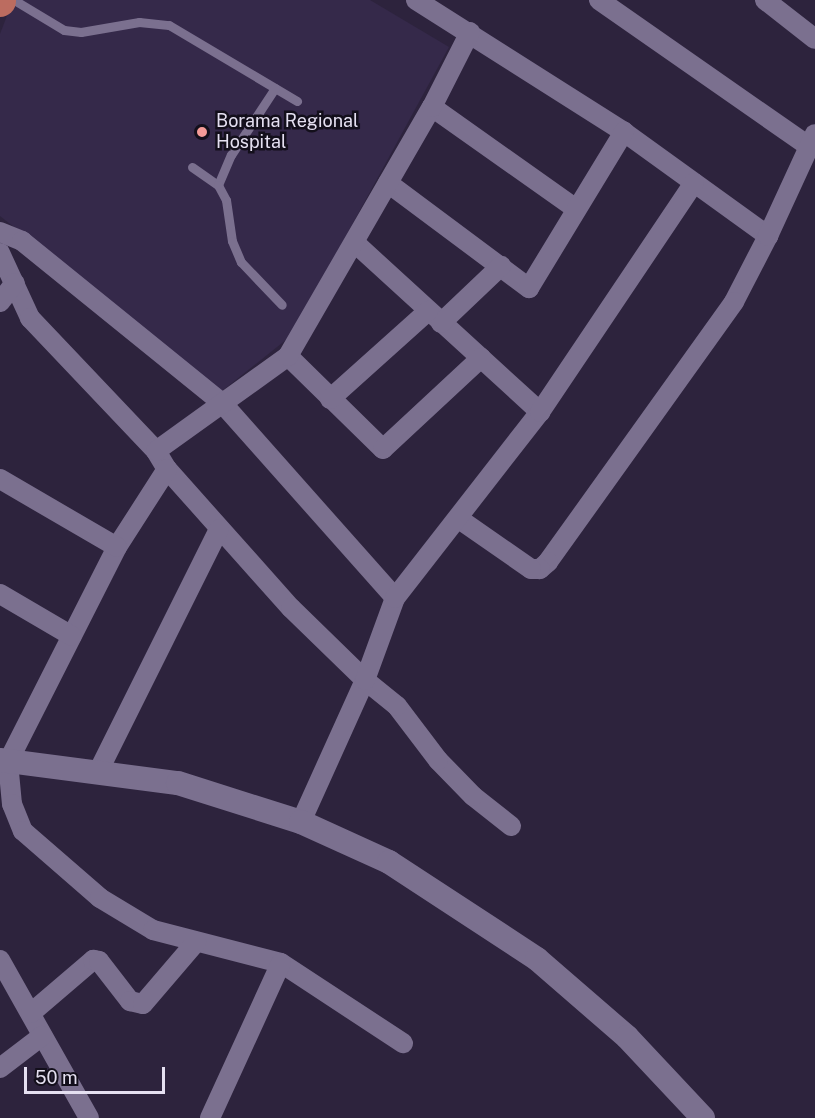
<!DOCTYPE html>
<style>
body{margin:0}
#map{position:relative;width:815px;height:1118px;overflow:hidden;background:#2d233d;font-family:"Public Sans",sans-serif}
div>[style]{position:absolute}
.built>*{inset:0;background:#35294a}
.service>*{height:9px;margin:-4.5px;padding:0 4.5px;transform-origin:4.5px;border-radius:4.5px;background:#7b708f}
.minor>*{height:20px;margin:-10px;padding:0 10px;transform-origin:10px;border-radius:10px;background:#7b708f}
.tertiary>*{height:24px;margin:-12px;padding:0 12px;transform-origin:12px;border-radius:12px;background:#7b708f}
.trunk>*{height:32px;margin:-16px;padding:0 16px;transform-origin:16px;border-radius:16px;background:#bc6c60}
.dots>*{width:16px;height:16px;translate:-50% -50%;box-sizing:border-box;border:3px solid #130f1b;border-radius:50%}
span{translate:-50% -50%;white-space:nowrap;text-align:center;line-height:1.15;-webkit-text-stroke:5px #130f1b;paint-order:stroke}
.poi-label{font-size:18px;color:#e5e0f1}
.left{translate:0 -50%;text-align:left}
.scale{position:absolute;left:24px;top:1067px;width:141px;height:27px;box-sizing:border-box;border:3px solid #e5e0f1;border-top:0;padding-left:8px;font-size:18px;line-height:21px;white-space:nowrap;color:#e5e0f1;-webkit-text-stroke:4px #130f1b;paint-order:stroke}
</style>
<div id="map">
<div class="built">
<i style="clip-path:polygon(13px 0,370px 0,449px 47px,292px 335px,222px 391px,0 216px,0 34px)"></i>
</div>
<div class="service">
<i style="left:14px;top:0;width:58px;rotate:31deg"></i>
<i style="left:64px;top:30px;width:17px;rotate:7deg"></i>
<i style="left:81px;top:32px;width:59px;rotate:-9.8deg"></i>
<i style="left:139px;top:22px;width:30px;rotate:6deg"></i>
<i style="left:169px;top:25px;width:149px;rotate:30.7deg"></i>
<i style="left:192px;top:167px;width:32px;rotate:35deg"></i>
<i style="left:218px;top:185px;width:33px;rotate:-67deg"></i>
<i style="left:231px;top:155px;width:80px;rotate:-56.7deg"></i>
<i style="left:218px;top:185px;width:17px;rotate:62deg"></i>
<i style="left:226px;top:200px;width:41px;rotate:81.7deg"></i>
<i style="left:232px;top:241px;width:23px;rotate:67deg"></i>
<i style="left:241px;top:262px;width:59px;rotate:46.4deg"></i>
</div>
<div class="minor">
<i style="left:416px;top:0;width:246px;rotate:32.4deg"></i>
<i style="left:624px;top:132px;width:178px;rotate:35.8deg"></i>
<i style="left:768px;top:236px;width:74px;rotate:117.3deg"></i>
<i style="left:734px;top:302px;width:320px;rotate:125.6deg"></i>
<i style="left:548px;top:562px;width:11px;rotate:139deg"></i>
<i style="left:540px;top:569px;width:9px;rotate:180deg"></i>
<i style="left:531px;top:569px;width:88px;rotate:-145.2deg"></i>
<i style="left:599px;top:0;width:254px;rotate:34.9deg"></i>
<i style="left:765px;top:0;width:63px;rotate:38deg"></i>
<i style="left:432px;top:107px;width:176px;rotate:35.3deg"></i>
<i style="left:388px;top:183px;width:176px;rotate:36.7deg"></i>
<i style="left:529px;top:288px;width:183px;rotate:-58.7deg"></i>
<i style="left:0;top:232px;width:24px;rotate:22deg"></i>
<i style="left:22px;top:241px;width:259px;rotate:39deg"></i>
<i style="left:223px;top:404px;width:259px;rotate:48.4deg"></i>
<i style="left:768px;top:236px;width:112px;rotate:-65.3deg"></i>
<i style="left:355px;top:243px;width:251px;rotate:42.4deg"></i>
<i style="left:0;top:253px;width:72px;rotate:65.2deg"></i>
<i style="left:30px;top:318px;width:183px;rotate:46.5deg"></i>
<i style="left:156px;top:451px;width:21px;rotate:59deg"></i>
<i style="left:167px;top:469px;width:186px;rotate:48.3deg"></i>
<i style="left:291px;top:608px;width:103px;rotate:44.2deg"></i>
<i style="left:365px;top:680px;width:156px;rotate:114.3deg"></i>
<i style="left:0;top:302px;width:24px;rotate:-52deg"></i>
<i style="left:441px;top:323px;width:83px;rotate:-43.5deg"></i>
<i style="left:288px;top:356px;width:133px;rotate:44.4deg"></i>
<i style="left:383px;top:449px;width:134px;rotate:-42.9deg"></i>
<i style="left:330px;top:399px;width:132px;rotate:-41.9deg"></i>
<i style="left:156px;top:451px;width:163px;rotate:-35.7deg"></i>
<i style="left:288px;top:356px;width:288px;rotate:-60deg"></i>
<i style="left:432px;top:107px;width:84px;rotate:-63.1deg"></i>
<i style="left:167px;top:469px;width:93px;rotate:122.7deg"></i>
<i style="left:117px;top:547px;width:241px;rotate:116.9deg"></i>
<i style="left:8px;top:762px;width:42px;rotate:84.6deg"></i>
<i style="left:12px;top:804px;width:29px;rotate:68deg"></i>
<i style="left:23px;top:831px;width:102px;rotate:41deg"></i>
<i style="left:100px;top:898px;width:62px;rotate:31.1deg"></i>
<i style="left:153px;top:930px;width:132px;rotate:14.5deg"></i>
<i style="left:281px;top:963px;width:146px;rotate:33.3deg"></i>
<i style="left:0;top:479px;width:135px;rotate:30.2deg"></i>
<i style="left:0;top:594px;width:83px;rotate:30.3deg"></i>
<i style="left:99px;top:770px;width:269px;rotate:-63.5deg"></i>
<i style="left:511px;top:826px;width:48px;rotate:-141.7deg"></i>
<i style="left:473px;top:796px;width:50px;rotate:-134.2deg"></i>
<i style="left:438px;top:760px;width:68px;rotate:-127.2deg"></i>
<i style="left:397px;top:706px;width:41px;rotate:-140.9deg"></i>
<i style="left:365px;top:680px;width:87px;rotate:-69.9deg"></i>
<i style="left:395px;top:598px;width:236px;rotate:-52.1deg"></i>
<i style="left:540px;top:412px;width:276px;rotate:-56.1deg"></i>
<i style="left:0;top:960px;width:181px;rotate:60.6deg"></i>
<i style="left:31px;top:1013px;width:82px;rotate:-40.5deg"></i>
<i style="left:93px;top:960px;width:6px;rotate:9deg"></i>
<i style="left:99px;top:961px;width:51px;rotate:52.2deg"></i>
<i style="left:130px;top:1001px;width:13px;rotate:13deg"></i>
<i style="left:143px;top:1004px;width:82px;rotate:-49.5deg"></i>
<i style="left:0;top:1068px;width:53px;rotate:-37.3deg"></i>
<i style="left:210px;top:1118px;width:170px;rotate:-65.4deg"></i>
</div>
<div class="tertiary">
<i style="left:0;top:760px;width:179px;rotate:7.4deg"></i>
<i style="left:178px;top:783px;width:129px;rotate:17.6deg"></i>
<i style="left:301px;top:822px;width:97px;rotate:24.4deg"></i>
<i style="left:389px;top:862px;width:177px;rotate:33.2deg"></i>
<i style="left:537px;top:959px;width:119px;rotate:40.9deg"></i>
<i style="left:627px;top:1037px;width:111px;rotate:46.8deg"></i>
</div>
<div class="trunk">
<i style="left:0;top:1px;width:1px;rotate:-90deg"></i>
</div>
<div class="dots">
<i style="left:202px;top:132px;background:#f59b98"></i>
</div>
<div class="poi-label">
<span class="left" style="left:216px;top:132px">Borama Regional<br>Hospital</span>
</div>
<div class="scale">50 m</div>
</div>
